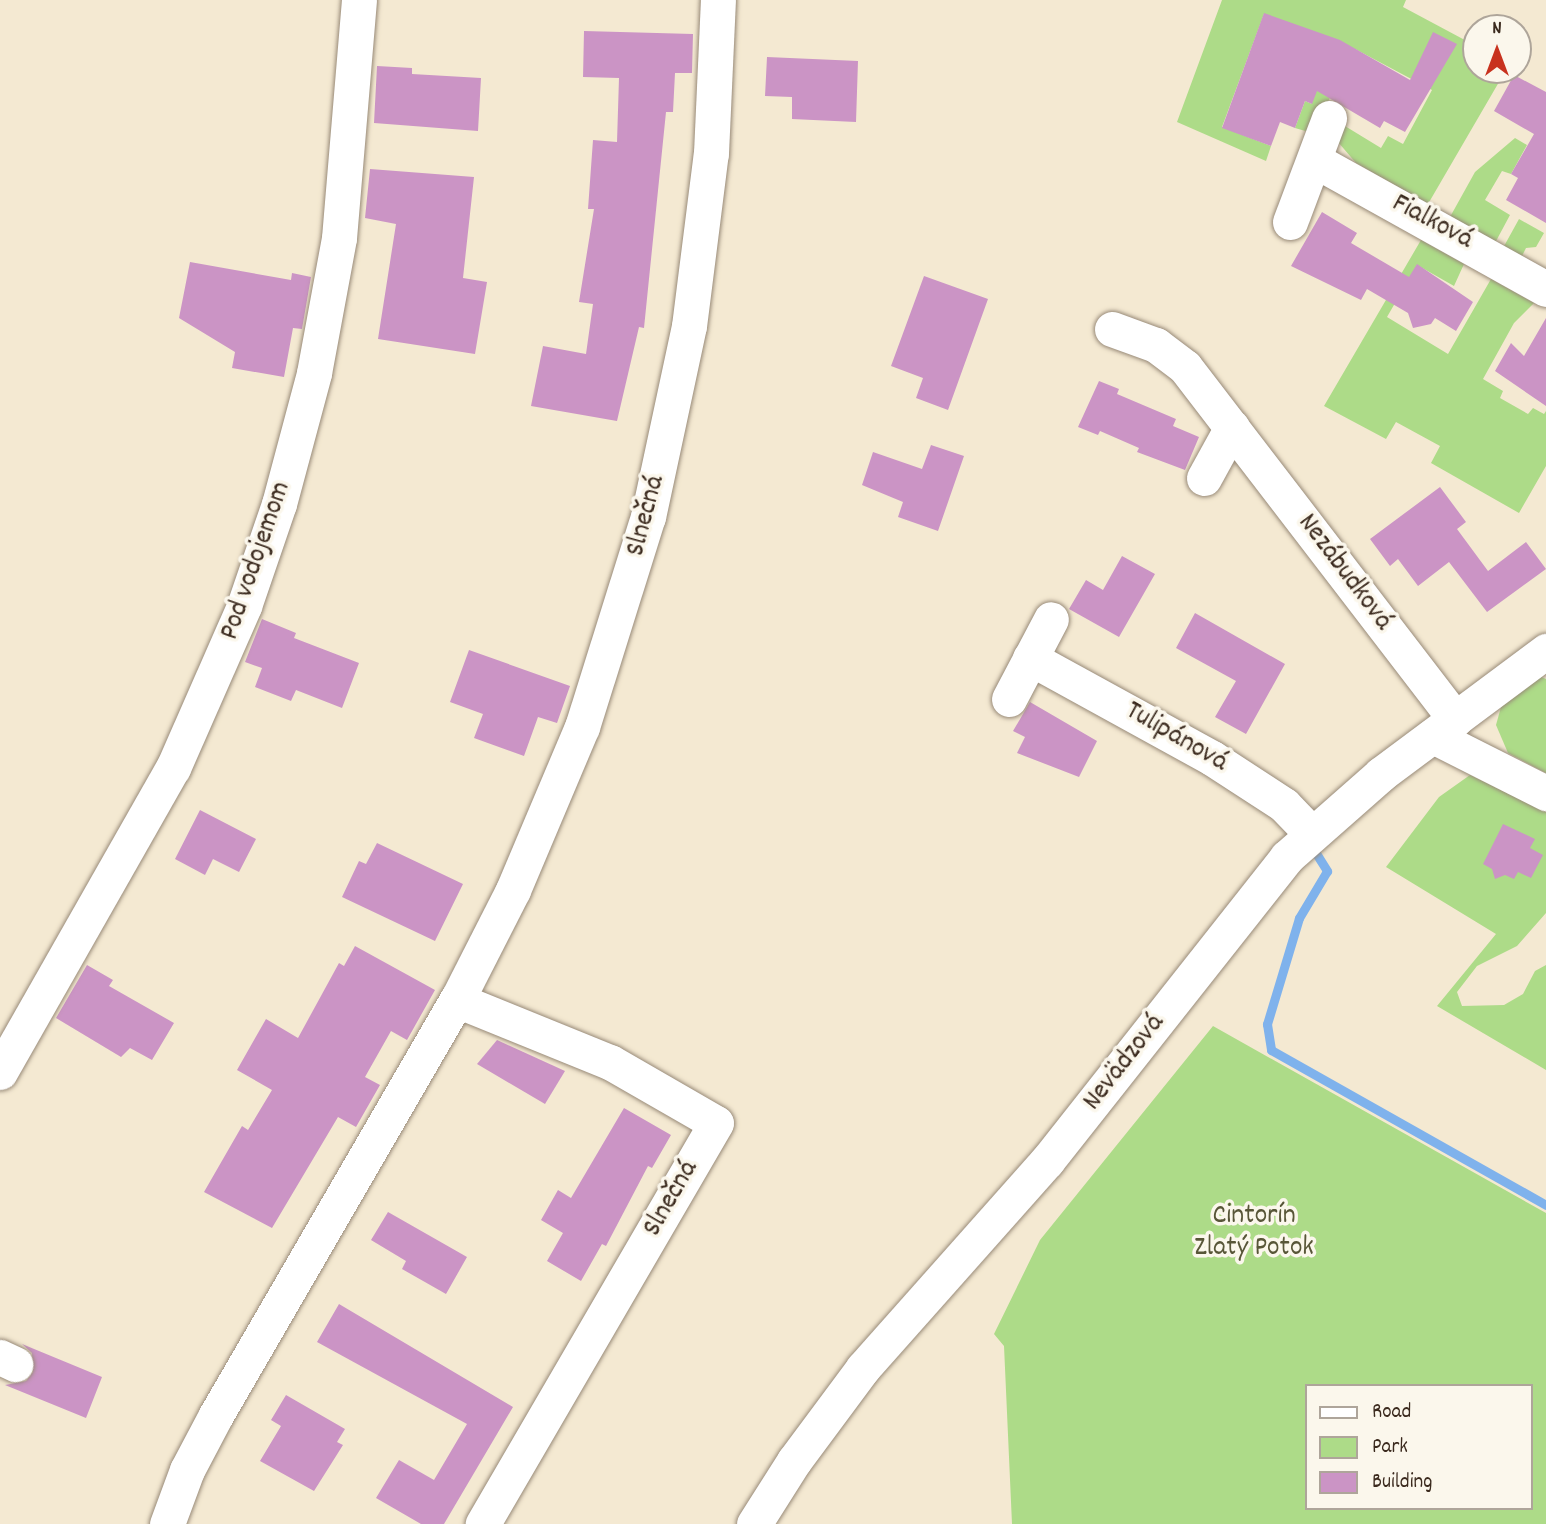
<!DOCTYPE html>
<meta charset="utf-8">
<style>
body{margin:0}
#map{position:relative;width:1546px;height:1524px;overflow:hidden;background:#f4e9d2;font-family:Dekko,sans-serif}
div>[style]{position:absolute}
.green>*{inset:0;background:#addb88}
.stream>*{height:9px;margin:-4.5px;padding:0 4.5px;transform-origin:4.5px;border-radius:4.5px;background:#7fb2ec}
.building>*{inset:0;background:#cb94c5}
.roads{filter:drop-shadow(0 0 2px #988a78) drop-shadow(0 0 2px #988a78)}
.minor>*{height:35px;margin:-17.5px;padding:0 17.5px;transform-origin:17.5px;border-radius:17.5px;background:#fff}
span{translate:-50% -50%;white-space:nowrap;text-align:center;line-height:1.15;-webkit-text-stroke:7px #fbf7ec;paint-order:stroke}
.street-label{font-size:28px;color:#3b2a1e}
.park-label{font-size:28px;color:#585638}
.legend{position:absolute;left:1305px;top:1384px;width:228px;height:126px;box-sizing:border-box;background:#fbf7ec;border:2px solid #aea59a;margin:0;padding:9px 12px;list-style:none;font-size:21px;color:#3b2a1e}
.legend li{display:flex;align-items:center;gap:14px;height:35px}
.legend b{width:35px;border:2px solid #aea59a}
.north{position:absolute;left:1462px;top:14px;width:70px;height:70px;box-sizing:border-box;background:#fbf7ec;border:2px solid #aea59a;border-radius:50%;rotate:0deg;font-size:19px;font-weight:700;line-height:28px;text-align:center;color:#3b2a1e}
.north::after{content:'';display:block;margin:auto;width:24px;height:32px;background:#c8321e;clip-path:polygon(50% 0,100% 100%,50% 72%,0 100%)}
</style>
<div id="map">
<div class="green">
<i style="clip-path:polygon(1222px 0,1406px 0,1403px 7px,1476px 46px,1476px 70px,1506px 70px,1428px 204px,1356px 163px,1338px 142px,1340px 123px,1381px 148px,1388px 136px,1403px 144px,1432px 90px,1355px 49px,1312px 133px,1295px 128px,1305px 101px,1312px 104px,1264px 14px,1222px 127px,1271px 146px,1266px 161px,1177px 122px)"></i>
<i style="clip-path:polygon(1515px 138px,1527px 145px,1511px 174px,1502px 171px,1485px 200px,1510px 215px,1495px 243px,1450px 217px,1475px 172px)"></i>
<i style="clip-path:polygon(1519px 219px,1544px 233px,1536px 247px,1526px 248px,1521px 258px,1503px 248px)"></i>
<i style="clip-path:polygon(1421px 240px,1464px 264px,1454px 286px,1417px 265px,1387px 317px,1448px 354px,1491px 279px,1534px 303px,1514px 323px,1483px 379px,1503px 391px,1500px 398px,1528px 414px,1533px 408px,1544px 414px,1546px 411px,1546px 466px,1519px 513px,1431px 463px,1440px 446px,1396px 422px,1386px 439px,1324px 406px)"></i>
<i style="clip-path:polygon(1539px 676px,1546px 679px,1546px 773px,1508px 753px,1496px 725px,1501px 707px)"></i>
<i style="clip-path:polygon(1470px 775px,1546px 812px,1546px 913px,1517px 946px,1477px 966px,1457px 992px,1462px 1006px,1504px 1005px,1523px 994px,1535px 971px,1546px 965px,1546px 1070px,1437px 1006px,1496px 934px,1386px 867px,1439px 797px)"></i>
<i style="clip-path:polygon(evenodd,1213px 1026px,1546px 1213px,1546px 1524px,1012px 1524px,1004px 1346px,994px 1334px,1040px 1240px,1213px 1026px,1306px 1386px,1530px 1386px,1530px 1508px,1306px 1508px,1306px 1386px)"></i>
</div>
<div class="stream">
<i style="left:1314px;top:850px;width:25px;rotate:58deg"></i>
<i style="left:1327px;top:871px;width:55px;rotate:120.8deg"></i>
<i style="left:1299px;top:918px;width:111px;rotate:106.8deg"></i>
<i style="left:1267px;top:1024px;width:26px;rotate:81deg"></i>
<i style="left:1271px;top:1050px;width:316px;rotate:29.4deg"></i>
</div>
<div class="building">
<i style="clip-path:polygon(1264px 13px,1340px 40px,1410px 80px,1433px 32px,1457px 44px,1405px 132px,1384px 121px,1380px 128px,1317px 91px,1312px 104px,1305px 101px,1295px 128px,1280px 122px,1271px 146px,1222px 128px)"></i>
<i style="clip-path:polygon(584px 31px,693px 34px,692px 73px,675px 73px,673px 112px,666px 112px,644px 328px,639px 327px,617px 421px,531px 406px,543px 346px,586px 354px,593px 304px,579px 302px,594px 209px,588px 209px,593px 140px,617px 142px,619px 78px,583px 77px)"></i>
<i style="clip-path:polygon(767px 57px,858px 61px,856px 122px,792px 119px,792px 97px,765px 96px)"></i>
<i style="clip-path:polygon(377px 66px,412px 68px,412px 74px,481px 78px,478px 131px,374px 123px)"></i>
<i style="clip-path:polygon(1514px 75px,1546px 92px,1546px 223px,1506px 200px,1518px 178px,1511px 174px,1534px 134px,1494px 111px)"></i>
<i style="clip-path:polygon(370px 169px,474px 177px,463px 278px,487px 282px,475px 354px,378px 339px,396px 224px,365px 218px)"></i>
<i style="clip-path:polygon(1322px 212px,1357px 233px,1351px 243px,1409px 277px,1417px 264px,1473px 302px,1456px 331px,1435px 318px,1431px 324px,1413px 328px,1408px 313px,1367px 289px,1361px 300px,1291px 266px)"></i>
<i style="clip-path:polygon(190px 262px,291px 280px,292px 273px,311px 277px,302px 329px,293px 328px,284px 377px,232px 368px,235px 352px,179px 318px)"></i>
<i style="clip-path:polygon(924px 276px,988px 299px,948px 410px,916px 398px,923px 378px,891px 366px)"></i>
<i style="clip-path:polygon(1546px 318px,1546px 406px,1495px 371px,1511px 343px,1524px 356px)"></i>
<i style="clip-path:polygon(1099px 381px,1119px 389px,1117px 394px,1176px 419px,1173px 426px,1199px 437px,1185px 470px,1137px 452px,1139px 448px,1100px 431px,1098px 435px,1078px 427px)"></i>
<i style="clip-path:polygon(931px 445px,964px 456px,938px 531px,898px 517px,903px 502px,862px 485px,873px 452px,922px 469px)"></i>
<i style="clip-path:polygon(1440px 487px,1466px 522px,1457px 529px,1488px 571px,1526px 542px,1546px 569px,1487px 612px,1449px 562px,1418px 586px,1398px 559px,1390px 566px,1370px 539px)"></i>
<i style="clip-path:polygon(1122px 556px,1155px 574px,1119px 637px,1069px 609px,1086px 580px,1103px 590px)"></i>
<i style="clip-path:polygon(1195px 613px,1285px 664px,1246px 734px,1215px 717px,1236px 681px,1176px 648px)"></i>
<i style="clip-path:polygon(262px 619px,296px 633px,294px 638px,359px 663px,342px 708px,296px 690px,291px 701px,255px 687px,262px 668px,245px 662px)"></i>
<i style="clip-path:polygon(469px 650px,570px 686px,557px 723px,538px 717px,524px 756px,474px 738px,483px 714px,450px 702px)"></i>
<i style="clip-path:polygon(1030px 702px,1097px 741px,1079px 777px,1017px 753px,1025px 737px,1013px 731px)"></i>
<i style="clip-path:polygon(200px 810px,256px 839px,239px 872px,213px 859px,205px 875px,175px 859px)"></i>
<i style="clip-path:polygon(1503px 824px,1535px 839px,1530px 848px,1543px 855px,1531px 878px,1518px 872px,1514px 879px,1505px 875px,1495px 879px,1492px 869px,1483px 864px)"></i>
<i style="clip-path:polygon(377px 843px,463px 884px,435px 941px,342px 897px,359px 861px,366px 864px)"></i>
<i style="clip-path:polygon(355px 946px,435px 990px,407px 1040px,391px 1031px,365px 1077px,380px 1085px,356px 1127px,338px 1117px,272px 1228px,204px 1192px,242px 1126px,248px 1130px,272px 1090px,237px 1070px,266px 1019px,298px 1038px,339px 963px,344px 966px)"></i>
<i style="clip-path:polygon(87px 965px,113px 980px,109px 986px,174px 1023px,152px 1060px,130px 1048px,121px 1057px,56px 1018px)"></i>
<i style="clip-path:polygon(497px 1040px,565px 1071px,545px 1104px,477px 1064px)"></i>
<i style="clip-path:polygon(624px 1108px,671px 1135px,652px 1168px,648px 1166px,606px 1246px,602px 1244px,581px 1281px,547px 1261px,563px 1233px,541px 1220px,558px 1190px,571px 1198px)"></i>
<i style="clip-path:polygon(388px 1212px,467px 1257px,446px 1294px,402px 1269px,406px 1261px,371px 1240px)"></i>
<i style="clip-path:polygon(339px 1304px,513px 1407px,444px 1524px,421px 1524px,376px 1498px,399px 1460px,434px 1480px,467px 1424px,317px 1342px)"></i>
<i style="clip-path:polygon(22px 1344px,102px 1377px,86px 1418px,5px 1385px,26px 1381px,33px 1372px,32px 1353px)"></i>
<i style="clip-path:polygon(286px 1395px,345px 1429px,337px 1442px,343px 1445px,314px 1491px,260px 1461px,281px 1426px,271px 1420px)"></i>
</div>
<div class="roads">
<div class="minor">
<i style="left:1316px;top:161px;width:263px;rotate:29.1deg"></i>
<i style="left:1290px;top:222px;width:111px;rotate:-69.4deg"></i>
<i style="left:1112px;top:329px;width:47px;rotate:20deg"></i>
<i style="left:1156px;top:345px;width:36px;rotate:37deg"></i>
<i style="left:1185px;top:367px;width:444px;rotate:52.5deg"></i>
<i style="left:1204px;top:478px;width:58px;rotate:-61.2deg"></i>
<i style="left:1030px;top:658px;width:208px;rotate:28.8deg"></i>
<i style="left:1212px;top:758px;width:86px;rotate:33.1deg"></i>
<i style="left:1284px;top:805px;width:39px;rotate:46deg"></i>
<i style="left:1009px;top:699px;width:90px;rotate:-62.3deg"></i>
<i style="left:1433px;top:736px;width:127px;rotate:26.8deg"></i>
<i style="left:457px;top:1000px;width:165px;rotate:22.1deg"></i>
<i style="left:610px;top:1062px;width:122px;rotate:29.9deg"></i>
<i style="left:716px;top:1123px;width:464px;rotate:120.2deg"></i>
<i style="left:0;top:1072px;width:350px;rotate:-60.4deg"></i>
<i style="left:173px;top:768px;width:177px;rotate:-66.3deg"></i>
<i style="left:244px;top:606px;width:108px;rotate:-71.1deg"></i>
<i style="left:279px;top:504px;width:136px;rotate:-75deg"></i>
<i style="left:314px;top:373px;width:137px;rotate:-79.5deg"></i>
<i style="left:339px;top:238px;width:239px;rotate:-85.2deg"></i>
<i style="left:0;top:1357px;width:17px;rotate:25deg"></i>
<i style="left:167px;top:1524px;width:58px;rotate:-69.7deg"></i>
<i style="left:187px;top:1470px;width:62px;rotate:-62.2deg"></i>
<i style="left:216px;top:1415px;width:480px;rotate:-59.9deg"></i>
<i style="left:457px;top:1000px;width:123px;rotate:-63deg"></i>
<i style="left:513px;top:890px;width:177px;rotate:-67.1deg"></i>
<i style="left:582px;top:727px;width:220px;rotate:-72.6deg"></i>
<i style="left:648px;top:517px;width:195px;rotate:-77.9deg"></i>
<i style="left:689px;top:326px;width:174px;rotate:-82.8deg"></i>
<i style="left:711px;top:153px;width:153px;rotate:-87.4deg"></i>
<i style="left:754px;top:1524px;width:75px;rotate:-57.6deg"></i>
<i style="left:794px;top:1461px;width:116px;rotate:-53.4deg"></i>
<i style="left:863px;top:1368px;width:277px;rotate:-48.4deg"></i>
<i style="left:1047px;top:1161px;width:387px;rotate:-51.7deg"></i>
<i style="left:1287px;top:857px;width:125px;rotate:-41.4deg"></i>
<i style="left:1381px;top:774px;width:206px;rotate:-36.7deg"></i>
</div>
</div>
<div class="street-label">
<span style="left:1432px;top:223px;rotate:28deg">Fialková</span>
<span style="left:647px;top:516px;rotate:-75deg">Slnečná</span>
<span style="left:257px;top:561px;rotate:-71deg">Pod vodojemom</span>
<span style="left:1344px;top:573px;rotate:53deg">Nezábudková</span>
<span style="left:1176px;top:738px;rotate:30deg">Tulipánová</span>
<span style="left:1125px;top:1063px;rotate:-52deg">Nevädzová</span>
<span style="left:672px;top:1199px;rotate:-60deg">Slnečná</span>
</div>
<div class="park-label">
<span style="left:1254px;top:1233px">Cintorín<br>Zlatý Potok</span>
</div>
<ul class="legend">
<li><b style="height:9px;background:#fff"></b>Road</li>
<li><b style="height:19px;background:#addb88"></b>Park</li>
<li><b style="height:19px;background:#cb94c5"></b>Building</li>
</ul>
<div class="north">N</div>
</div>
